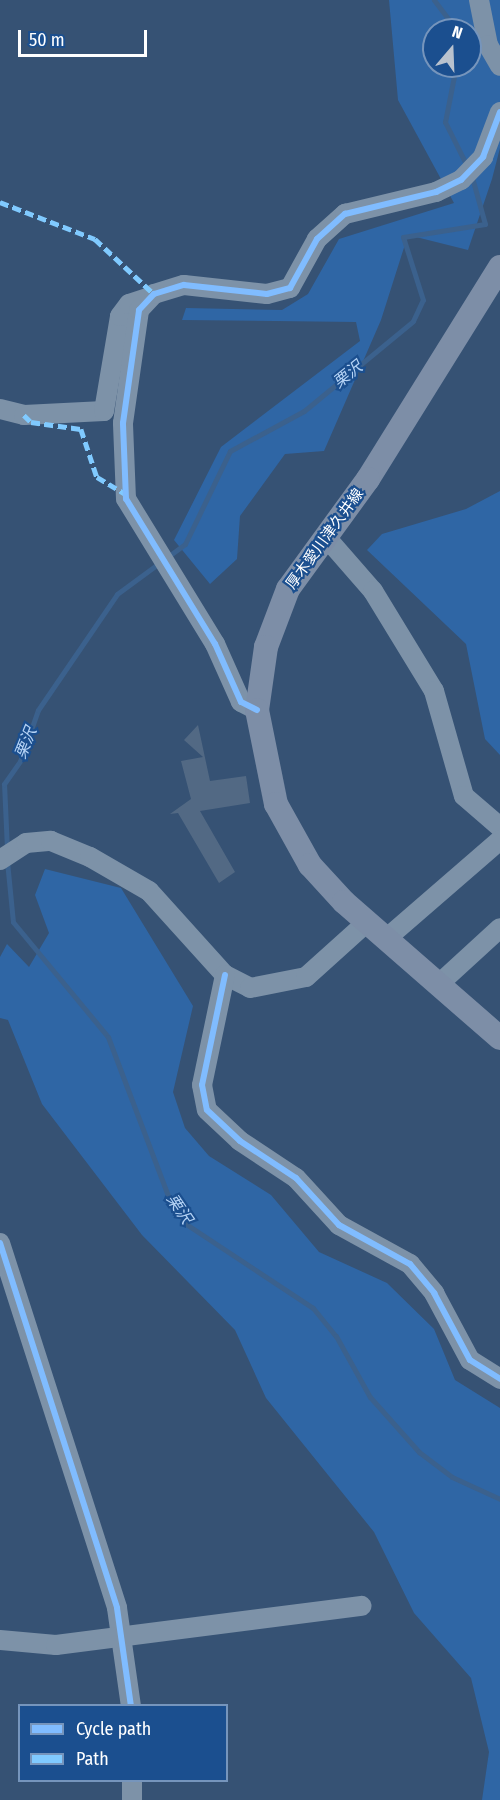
<!DOCTYPE html>
<meta charset="utf-8">
<style>
body{margin:0}
#map{position:relative;width:500px;height:1800px;overflow:hidden;background:#365274;font-family:"Fira Sans Condensed","Noto Sans JP",sans-serif}
div>[style]{position:absolute}
.green>*{inset:0;background:#2f66a5}
.stream>*{height:5px;margin:-2.5px;padding:0 2.5px;transform-origin:2.5px;border-radius:2.5px;background:#3b618d}
.building>*{inset:0;background:#526984}
.minor>*{height:20px;margin:-10px;padding:0 10px;transform-origin:10px;border-radius:10px;background:#7d92a8}
.major>*{height:24px;margin:-12px;padding:0 12px;transform-origin:12px;border-radius:12px;background:#7d8ea7}
.quiet>*{height:4.5px;margin-top:-2.25px;transform-origin:0;background:repeating-linear-gradient(90deg,#80caff 0 9px,transparent 0 13.5px)}
.cycleway>*{height:6px;margin:-3px;padding:0 3px;transform-origin:3px;border-radius:3px;background:#80bcff}
span{translate:-50% -50%;white-space:nowrap;text-align:center;line-height:1.15;-webkit-text-stroke:4.5px #1b4f8f;paint-order:stroke}
.street-label{font-size:15px;color:#fff}
.water-label{font-size:16px;color:#b5d3f5;font-style:italic}
.legend{position:absolute;left:18px;top:1704px;width:210px;height:78px;box-sizing:border-box;background:#1b4f8f;border:2px solid #7695bc;margin:0;padding:8px 10px;list-style:none;font-size:18px;color:#fff}
.legend li{display:flex;align-items:center;gap:12px;height:30px}
.legend b{width:30px;border:2px solid #7695bc}
.north{position:absolute;left:422px;top:18px;width:60px;height:60px;box-sizing:border-box;background:#1b4f8f;border:2px solid #7695bc;border-radius:50%;rotate:19deg;font-size:16px;font-weight:700;line-height:24px;text-align:center;color:#fff}
.north::after{content:'';display:block;margin:auto;width:21px;height:27px;background:#b9c2ce;clip-path:polygon(50% 0,100% 100%,50% 72%,0 100%)}
.scale{position:absolute;left:18px;top:30px;width:129px;height:27px;box-sizing:border-box;border:3px solid #fff;border-top:0;padding-left:8px;font-size:18px;line-height:21px;white-space:nowrap;color:#fff;-webkit-text-stroke:4px #1b4f8f;paint-order:stroke}
</style>
<div id="map">
<div class="green">
<i style="clip-path:polygon(evenodd,389px 0,500px 0,500px 148px,492px 179px,468px 250px,408px 235px,381px 320px,324px 451px,285px 454px,240px 516px,237px 559px,210px 584px,174px 540px,221px 447px,360px 341px,356px 322px,182px 320px,186px 308px,282px 310px,308px 294px,339px 239px,454px 203px,398px 100px,389px 0,434px 30px,470px 30px,470px 66px,434px 66px,434px 30px)"></i>
<i style="clip-path:polygon(500px 491px,500px 755px,485px 739px,466px 644px,367px 550px,382px 534px,466px 509px)"></i>
<i style="clip-path:polygon(45px 869px,121px 888px,193px 1006px,173px 1092px,185px 1128px,209px 1156px,271px 1195px,319px 1252px,387px 1283px,434px 1329px,455px 1380px,500px 1408px,500px 1800px,482px 1800px,489px 1752px,471px 1678px,414px 1613px,374px 1532px,266px 1398px,235px 1330px,142px 1235px,42px 1104px,8px 1020px,0 1018px,0 957px,7px 944px,29px 967px,49px 933px,35px 895px)"></i>
</div>
<div class="stream">
<i style="left:434px;top:0;width:38px;rotate:53deg"></i>
<i style="left:456px;top:66px;width:57px;rotate:101.1deg"></i>
<i style="left:445px;top:122px;width:49px;rotate:63.4deg"></i>
<i style="left:7px;top:849px;width:65px;rotate:-92.6deg"></i>
<i style="left:4px;top:784px;width:28px;rotate:-55deg"></i>
<i style="left:20px;top:761px;width:54px;rotate:-70.6deg"></i>
<i style="left:38px;top:710px;width:140px;rotate:-55.7deg"></i>
<i style="left:117px;top:594px;width:84px;rotate:-36.3deg"></i>
<i style="left:185px;top:544px;width:103px;rotate:-64.2deg"></i>
<i style="left:230px;top:451px;width:84px;rotate:-28.4deg"></i>
<i style="left:304px;top:411px;width:141px;rotate:-39.5deg"></i>
<i style="left:413px;top:321px;width:23px;rotate:-65deg"></i>
<i style="left:423px;top:300px;width:66px;rotate:-107.6deg"></i>
<i style="left:403px;top:237px;width:83px;rotate:-9deg"></i>
<i style="left:485px;top:224px;width:52px;rotate:-105.6deg"></i>
<i style="left:7px;top:861px;width:61px;rotate:84.4deg"></i>
<i style="left:13px;top:922px;width:149px;rotate:50.4deg"></i>
<i style="left:108px;top:1037px;width:175px;rotate:69.3deg"></i>
<i style="left:170px;top:1201px;width:28px;rotate:55deg"></i>
<i style="left:186px;top:1224px;width:152px;rotate:33.5deg"></i>
<i style="left:313px;top:1308px;width:36px;rotate:51deg"></i>
<i style="left:336px;top:1336px;width:70px;rotate:60.9deg"></i>
<i style="left:370px;top:1397px;width:74px;rotate:48.3deg"></i>
<i style="left:419px;top:1452px;width:41px;rotate:37.1deg"></i>
<i style="left:452px;top:1477px;width:53px;rotate:24.6deg"></i>
</div>
<div class="building">
<i style="clip-path:polygon(198px 725px,210px 781px,246px 776px,250px 803px,200px 811px,235px 872px,219px 883px,178px 813px,170px 814px,191px 799px,181px 761px,203px 757px,184px 740px)"></i>
</div>
<div class="minor">
<i style="left:479px;top:0;width:46px;rotate:78.7deg"></i>
<i style="left:488px;top:45px;width:24px;rotate:60deg"></i>
<i style="left:0;top:409px;width:25px;rotate:14deg"></i>
<i style="left:24px;top:415px;width:80px;rotate:-2.9deg"></i>
<i style="left:104px;top:411px;width:96px;rotate:-80.4deg"></i>
<i style="left:120px;top:316px;width:15px;rotate:-53deg"></i>
<i style="left:129px;top:304px;width:20px;rotate:-18deg"></i>
<i style="left:325px;top:536px;width:73px;rotate:48.9deg"></i>
<i style="left:373px;top:591px;width:117px;rotate:58.6deg"></i>
<i style="left:434px;top:691px;width:109px;rotate:74.1deg"></i>
<i style="left:464px;top:796px;width:48px;rotate:40.7deg"></i>
<i style="left:257px;top:710px;width:18px;rotate:-153deg"></i>
<i style="left:241px;top:702px;width:64px;rotate:-114.1deg"></i>
<i style="left:215px;top:644px;width:170px;rotate:-121.5deg"></i>
<i style="left:126px;top:499px;width:76px;rotate:-92.3deg"></i>
<i style="left:123px;top:423px;width:114px;rotate:-81.9deg"></i>
<i style="left:139px;top:310px;width:22px;rotate:-47deg"></i>
<i style="left:154px;top:294px;width:31px;rotate:-17deg"></i>
<i style="left:184px;top:285px;width:83px;rotate:6.2deg"></i>
<i style="left:267px;top:294px;width:24px;rotate:-15deg"></i>
<i style="left:290px;top:288px;width:56px;rotate:-61.1deg"></i>
<i style="left:317px;top:239px;width:38px;rotate:-42deg"></i>
<i style="left:345px;top:214px;width:94px;rotate:-13.6deg"></i>
<i style="left:436px;top:192px;width:28px;rotate:-26deg"></i>
<i style="left:461px;top:180px;width:32px;rotate:-46deg"></i>
<i style="left:483px;top:157px;width:48px;rotate:-69.3deg"></i>
<i style="left:0;top:860px;width:31px;rotate:-33deg"></i>
<i style="left:26px;top:843px;width:25px;rotate:-5deg"></i>
<i style="left:51px;top:841px;width:42px;rotate:22.3deg"></i>
<i style="left:90px;top:857px;width:68px;rotate:30deg"></i>
<i style="left:149px;top:891px;width:113px;rotate:47.9deg"></i>
<i style="left:225px;top:975px;width:28px;rotate:27deg"></i>
<i style="left:250px;top:988px;width:57px;rotate:-11.1deg"></i>
<i style="left:306px;top:977px;width:82px;rotate:-42deg"></i>
<i style="left:387px;top:938px;width:150px;rotate:-40.9deg"></i>
<i style="left:225px;top:975px;width:112px;rotate:101.8deg"></i>
<i style="left:202px;top:1085px;width:25px;rotate:79deg"></i>
<i style="left:207px;top:1110px;width:45px;rotate:43.2deg"></i>
<i style="left:240px;top:1141px;width:67px;rotate:33.5deg"></i>
<i style="left:296px;top:1178px;width:64px;rotate:47.5deg"></i>
<i style="left:339px;top:1225px;width:81px;rotate:28.8deg"></i>
<i style="left:410px;top:1264px;width:38px;rotate:50deg"></i>
<i style="left:434px;top:1293px;width:76px;rotate:61.8deg"></i>
<i style="left:470px;top:1360px;width:36px;rotate:32deg"></i>
<i style="left:440px;top:983px;width:81px;rotate:-42.5deg"></i>
<i style="left:0;top:1243px;width:383px;rotate:72.2deg"></i>
<i style="left:117px;top:1608px;width:99px;rotate:81.9deg"></i>
<i style="left:0;top:1640px;width:56px;rotate:5.1deg"></i>
<i style="left:56px;top:1645px;width:308px;rotate:-7.3deg"></i>
<i style="left:132px;top:1800px;width:20px;rotate:-90deg"></i>
</div>
<div class="major">
<i style="left:500px;top:267px;width:250px;rotate:121.9deg"></i>
<i style="left:368px;top:479px;width:136px;rotate:126deg"></i>
<i style="left:288px;top:589px;width:62px;rotate:110.8deg"></i>
<i style="left:266px;top:647px;width:64px;rotate:98.1deg"></i>
<i style="left:257px;top:710px;width:96px;rotate:78.6deg"></i>
<i style="left:276px;top:804px;width:70px;rotate:60.9deg"></i>
<i style="left:310px;top:865px;width:50px;rotate:47.4deg"></i>
<i style="left:344px;top:902px;width:207px;rotate:41.1deg"></i>
</div>
<div class="quiet">
<i style="left:0;top:202px;width:102px;rotate:21.3deg"></i>
<i style="left:95px;top:239px;width:81px;rotate:43deg"></i>
<i style="left:24px;top:415px;width:10px;rotate:45deg"></i>
<i style="left:31px;top:422px;width:50px;rotate:8deg"></i>
<i style="left:81px;top:429px;width:51px;rotate:71.6deg"></i>
<i style="left:97px;top:477px;width:33px;rotate:31deg"></i>
</div>
<div class="cycleway">
<i style="left:257px;top:710px;width:18px;rotate:-153deg"></i>
<i style="left:241px;top:702px;width:64px;rotate:-114.1deg"></i>
<i style="left:215px;top:644px;width:170px;rotate:-121.5deg"></i>
<i style="left:126px;top:499px;width:76px;rotate:-92.3deg"></i>
<i style="left:123px;top:423px;width:114px;rotate:-81.9deg"></i>
<i style="left:139px;top:310px;width:22px;rotate:-47deg"></i>
<i style="left:154px;top:294px;width:31px;rotate:-17deg"></i>
<i style="left:184px;top:285px;width:83px;rotate:6.2deg"></i>
<i style="left:267px;top:294px;width:24px;rotate:-15deg"></i>
<i style="left:290px;top:288px;width:56px;rotate:-61.1deg"></i>
<i style="left:317px;top:239px;width:38px;rotate:-42deg"></i>
<i style="left:345px;top:214px;width:94px;rotate:-13.6deg"></i>
<i style="left:436px;top:192px;width:28px;rotate:-26deg"></i>
<i style="left:461px;top:180px;width:32px;rotate:-46deg"></i>
<i style="left:483px;top:157px;width:48px;rotate:-69.3deg"></i>
<i style="left:225px;top:975px;width:112px;rotate:101.8deg"></i>
<i style="left:202px;top:1085px;width:25px;rotate:79deg"></i>
<i style="left:207px;top:1110px;width:45px;rotate:43.2deg"></i>
<i style="left:240px;top:1141px;width:67px;rotate:33.5deg"></i>
<i style="left:296px;top:1178px;width:64px;rotate:47.5deg"></i>
<i style="left:339px;top:1225px;width:81px;rotate:28.8deg"></i>
<i style="left:410px;top:1264px;width:38px;rotate:50deg"></i>
<i style="left:434px;top:1293px;width:76px;rotate:61.8deg"></i>
<i style="left:470px;top:1360px;width:36px;rotate:32deg"></i>
<i style="left:0;top:1243px;width:383px;rotate:72.2deg"></i>
<i style="left:117px;top:1608px;width:99px;rotate:81.9deg"></i>
</div>
<div class="street-label">
<span style="left:325px;top:539px;rotate:-54deg">厚木愛川津久井線</span>
</div>
<div class="water-label">
<span style="left:348px;top:375px;rotate:-39deg">栗沢</span>
<span style="left:26px;top:743px;rotate:-68deg">栗沢</span>
<span style="left:179px;top:1209px;rotate:56deg">栗沢</span>
</div>
<ul class="legend">
<li><b style="height:8px;background:#80bcff"></b>Cycle path</li>
<li><b style="height:8px;background:#80caff"></b>Path</li>
</ul>
<div class="north">N</div>
<div class="scale">50 m</div>
</div>
